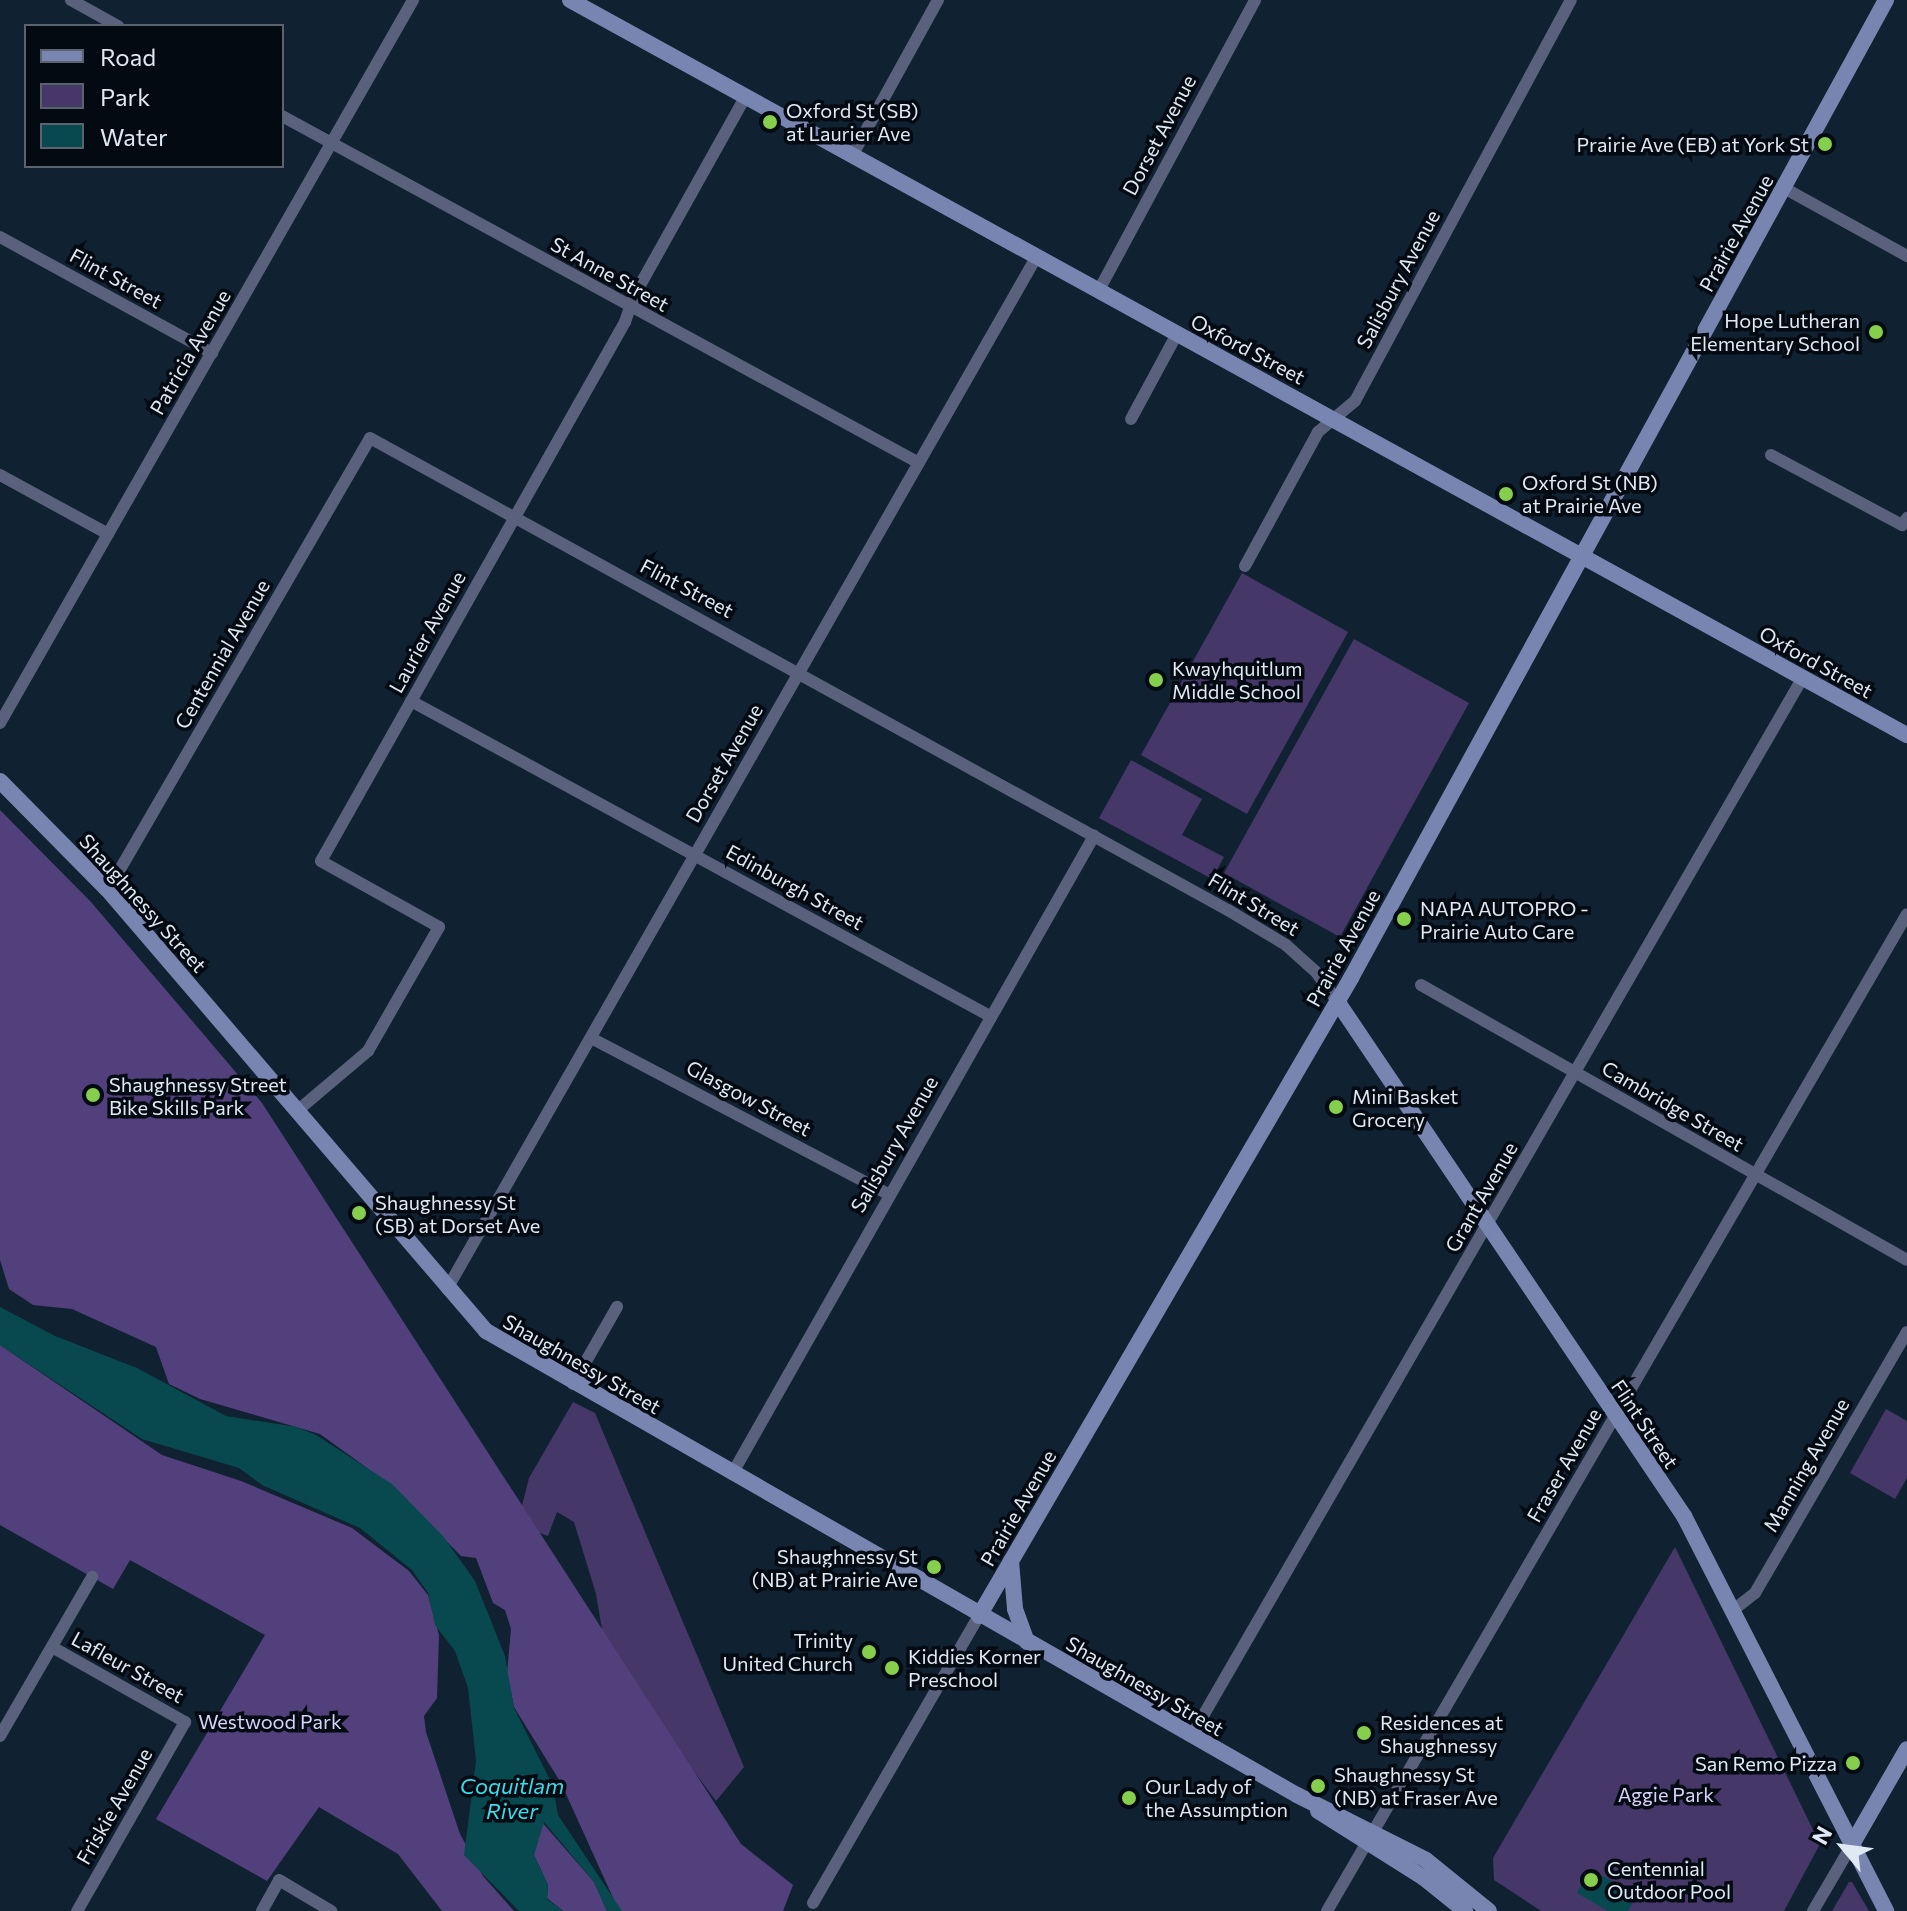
<!DOCTYPE html>
<style>
body{margin:0}
#map{position:relative;width:1907px;height:1911px;overflow:hidden;background:#102131;font-family:Commissioner,sans-serif}
div>[style]{position:absolute}
.green>*{inset:0;background:#453768}
.forest>*{inset:0;background:#52407d}
.water>*{inset:0;background:#07494e}
.street>*{height:12px;margin:-6px;padding:0 6px;transform-origin:6px;border-radius:6px;background:#59617c}
.secondary>*{height:16px;margin:-8px;padding:0 8px;transform-origin:8px;border-radius:8px;background:#7985b1}
.dots>*{width:22px;height:22px;translate:-50% -50%;box-sizing:border-box;border:4px solid #040a11;border-radius:50%}
span{translate:-50% -50%;white-space:nowrap;text-align:center;line-height:1.15;-webkit-text-stroke:7px #040a11;paint-order:stroke}
.poi-label{font-size:20px;color:#dee9f4}
.left{translate:0 -50%;text-align:left}
.right{translate:-100% -50%;text-align:right}
.street-label{font-size:20px;color:#dee9f4}
.park-label{font-size:20px;color:#dad2f8}
.water-label{font-size:22px;color:#36deeb;font-style:italic}
.legend{position:absolute;left:24px;top:24px;width:260px;height:144px;box-sizing:border-box;background:#040a11;border:2px solid #5b636c;margin:0;padding:10px 14px;list-style:none;font-size:24px;color:#dee9f4}
.legend li{display:flex;align-items:center;gap:16px;height:40px}
.legend b{width:40px;border:2px solid #5b636c}
.north{position:absolute;left:1803px;top:1807px;width:80px;height:80px;-webkit-text-stroke:6px #040a11;paint-order:stroke;rotate:299deg;font-size:22px;font-weight:700;line-height:32px;text-align:center;color:#dee9f4}
.north::after{content:'';display:block;margin:auto;width:28px;height:36px;background:#dee9f4;clip-path:polygon(50% 0,100% 100%,50% 72%,0 100%)}
</style>
<div id="map">
<div class="green">
<i style="clip-path:polygon(1242px 573px,1348px 632px,1247px 814px,1141px 755px)"></i>
<i style="clip-path:polygon(1354px 639px,1469px 703px,1340px 937px,1224px 873px)"></i>
<i style="clip-path:polygon(1131px 760px,1202px 799px,1182px 835px,1224px 857px,1212px 879px,1099px 818px)"></i>
<i style="clip-path:polygon(573px 1402px,595px 1413px,744px 1767px,716px 1801px,606px 1653px,596px 1594px,574px 1522px,557px 1512px,548px 1536px,517px 1525px,529px 1478px)"></i>
<i style="clip-path:polygon(1886px 1409px,1907px 1421px,1907px 1478px,1895px 1499px,1850px 1473px)"></i>
<i style="clip-path:polygon(1675px 1547px,1820px 1844px,1784px 1911px,1541px 1911px,1494px 1880px,1493px 1858px)"></i>
<i style="clip-path:polygon(1849px 1882px,1852px 1882px,1869px 1911px,1832px 1911px)"></i>
</div>
<div class="forest">
<i style="clip-path:polygon(0 810px,91px 902px,262px 1103px,741px 1844px,793px 1885px,783px 1911px,619px 1911px,561px 1783px,514px 1707px,507px 1673px,511px 1629px,505px 1610px,493px 1603px,476px 1558px,461px 1556px,392px 1486px,320px 1434px,200px 1399px,169px 1384px,156px 1347px,72px 1309px,33px 1305px,9px 1289px,0 1260px)"></i>
<i style="clip-path:polygon(0 1345px,162px 1455px,241px 1481px,352px 1528px,409px 1571px,428px 1595px,439px 1635px,437px 1698px,424px 1716px,426px 1732px,460px 1834px,483px 1876px,514px 1911px,442px 1911px,398px 1854px,319px 1807px,267px 1881px,156px 1819px,265px 1635px,130px 1560px,113px 1589px,0 1525px)"></i>
<i style="clip-path:polygon(541px 1821px,594px 1882px,607px 1911px,563px 1911px,547px 1898px,548px 1885px,534px 1855px)"></i>
</div>
<div class="water">
<i style="clip-path:polygon(0 1307px,55px 1336px,137px 1368px,226px 1416px,297px 1427px,316px 1435px,392px 1484px,443px 1536px,475px 1581px,505px 1656px,514px 1708px,553px 1786px,558px 1815px,622px 1911px,607px 1911px,594px 1882px,544px 1822px,534px 1855px,548px 1885px,547px 1899px,563px 1911px,519px 1911px,464px 1855px,476px 1761px,468px 1688px,455px 1651px,435px 1625px,428px 1593px,412px 1570px,360px 1528px,262px 1485px,239px 1468px,142px 1439px,0 1345px)"></i>
<i style="clip-path:polygon(1590px 1869px,1637px 1895px,1628px 1911px,1608px 1911px,1577px 1893px)"></i>
</div>
<div class="street">
<i style="left:71px;top:0;width:54px;rotate:29deg"></i>
<i style="left:282px;top:116px;width:725px;rotate:28.58deg"></i>
<i style="left:853px;top:154px;width:176px;rotate:-61.1deg"></i>
<i style="left:1784px;top:188px;width:141px;rotate:28.9deg"></i>
<i style="left:0;top:237px;width:242px;rotate:28.7deg"></i>
<i style="left:1099px;top:290px;width:329px;rotate:-61.7deg"></i>
<i style="left:1131px;top:419px;width:97px;rotate:-61.6deg"></i>
<i style="left:1771px;top:455px;width:149px;rotate:28.1deg"></i>
<i style="left:1902px;top:525px;width:9px;rotate:-54deg"></i>
<i style="left:0;top:475px;width:123px;rotate:28.6deg"></i>
<i style="left:1245px;top:566px;width:153px;rotate:-61.4deg"></i>
<i style="left:1318px;top:432px;width:48px;rotate:-40deg"></i>
<i style="left:1355px;top:401px;width:455px;rotate:-61.7deg"></i>
<i style="left:411px;top:701px;width:659px;rotate:28.55deg"></i>
<i style="left:0;top:723px;width:833px;rotate:-60.26deg"></i>
<i style="left:108px;top:890px;width:522px;rotate:-59.9deg"></i>
<i style="left:370px;top:438px;width:979px;rotate:28.82deg"></i>
<i style="left:1228px;top:910px;width:68px;rotate:31.1deg"></i>
<i style="left:1286px;top:945px;width:40px;rotate:42deg"></i>
<i style="left:1316px;top:972px;width:36px;rotate:54deg"></i>
<i style="left:1421px;top:985px;width:558px;rotate:29.5deg"></i>
<i style="left:591px;top:1038px;width:335px;rotate:27.7deg"></i>
<i style="left:297px;top:1111px;width:93px;rotate:-40.2deg"></i>
<i style="left:368px;top:1051px;width:143px;rotate:-60.2deg"></i>
<i style="left:439px;top:927px;width:135px;rotate:-150.8deg"></i>
<i style="left:321px;top:861px;width:619px;rotate:-60.58deg"></i>
<i style="left:625px;top:322px;width:28px;rotate:-71deg"></i>
<i style="left:634px;top:296px;width:229px;rotate:-60.8deg"></i>
<i style="left:447px;top:1289px;width:1190px;rotate:-60.27deg"></i>
<i style="left:573px;top:1384px;width:89px;rotate:-60.3deg"></i>
<i style="left:732px;top:1474px;width:734px;rotate:-60.43deg"></i>
<i style="left:1732px;top:1611px;width:29px;rotate:-38deg"></i>
<i style="left:1755px;top:1593px;width:302px;rotate:-59.8deg"></i>
<i style="left:52px;top:1647px;width:153px;rotate:29.4deg"></i>
<i style="left:185px;top:1722px;width:218px;rotate:119.7deg"></i>
<i style="left:1192px;top:1735px;width:1222px;rotate:-59.99deg"></i>
<i style="left:0;top:1736px;width:184px;rotate:-59.9deg"></i>
<i style="left:813px;top:1903px;width:332px;rotate:-60deg"></i>
<i style="left:262px;top:1911px;width:35px;rotate:-61deg"></i>
<i style="left:279px;top:1880px;width:61px;rotate:30.8deg"></i>
<i style="left:1327px;top:1911px;width:1153px;rotate:-59.81deg"></i>
<i style="left:1813px;top:1911px;width:73px;rotate:-59.6deg"></i>
</div>
<div class="secondary">
<i style="left:570px;top:0;width:1526px;rotate:28.8deg"></i>
<i style="left:0;top:781px;width:153px;rotate:45.3deg"></i>
<i style="left:108px;top:890px;width:581px;rotate:49.4deg"></i>
<i style="left:486px;top:1331px;width:934px;rotate:29.78deg"></i>
<i style="left:1297px;top:1795px;width:144px;rotate:26.7deg"></i>
<i style="left:1426px;top:1860px;width:81px;rotate:39deg"></i>
<i style="left:1337px;top:1001px;width:621px;rotate:56.03deg"></i>
<i style="left:1684px;top:1516px;width:444px;rotate:62.9deg"></i>
<i style="left:1011px;top:1561px;width:48px;rotate:85.2deg"></i>
<i style="left:1015px;top:1609px;width:35px;rotate:70deg"></i>
<i style="left:979px;top:1616px;width:739px;rotate:-59.75deg"></i>
<i style="left:1351px;top:978px;width:1115px;rotate:-61.32deg"></i>
<i style="left:1318px;top:1811px;width:125px;rotate:32.3deg"></i>
<i style="left:1424px;top:1878px;width:53px;rotate:38.8deg"></i>
<i style="left:1850px;top:1848px;width:114px;rotate:-60.1deg"></i>
</div>
<div class="dots">
<i style="left:770px;top:122px;background:#86cf4c"></i>
<i style="left:1825px;top:144px;background:#86cf4c"></i>
<i style="left:1876px;top:332px;background:#86cf4c"></i>
<i style="left:1506px;top:494px;background:#86cf4c"></i>
<i style="left:1156px;top:680px;background:#86cf4c"></i>
<i style="left:1404px;top:919px;background:#86cf4c"></i>
<i style="left:93px;top:1095px;background:#86cf4c"></i>
<i style="left:1336px;top:1107px;background:#86cf4c"></i>
<i style="left:359px;top:1213px;background:#86cf4c"></i>
<i style="left:934px;top:1567px;background:#86cf4c"></i>
<i style="left:869px;top:1652px;background:#86cf4c"></i>
<i style="left:892px;top:1668px;background:#86cf4c"></i>
<i style="left:1364px;top:1733px;background:#86cf4c"></i>
<i style="left:1853px;top:1763px;background:#86cf4c"></i>
<i style="left:1318px;top:1786px;background:#86cf4c"></i>
<i style="left:1129px;top:1798px;background:#86cf4c"></i>
<i style="left:1591px;top:1880px;background:#86cf4c"></i>
</div>
<div class="poi-label">
<span class="left" style="left:786px;top:122px">Oxford St (SB)<br>at Laurier Ave</span>
<span class="right" style="left:1809px;top:144px">Prairie Ave (EB) at York St</span>
<span class="right" style="left:1860px;top:332px">Hope Lutheran<br>Elementary School</span>
<span class="left" style="left:1522px;top:494px">Oxford St (NB)<br>at Prairie Ave</span>
<span class="left" style="left:1172px;top:680px">Kwayhquitlum<br>Middle School</span>
<span class="left" style="left:1420px;top:920px">NAPA AUTOPRO -<br>Prairie Auto Care</span>
<span class="left" style="left:109px;top:1096px">Shaughnessy Street<br>Bike Skills Park</span>
<span class="left" style="left:1352px;top:1108px">Mini Basket<br>Grocery</span>
<span class="left" style="left:375px;top:1214px">Shaughnessy St<br>(SB) at Dorset Ave</span>
<span class="right" style="left:918px;top:1568px">Shaughnessy St<br>(NB) at Prairie Ave</span>
<span class="right" style="left:853px;top:1652px">Trinity<br>United Church</span>
<span class="left" style="left:908px;top:1668px">Kiddies Korner<br>Preschool</span>
<span class="left" style="left:1380px;top:1734px">Residences at<br>Shaughnessy</span>
<span class="right" style="left:1837px;top:1763px">San Remo Pizza</span>
<span class="left" style="left:1334px;top:1786px">Shaughnessy St<br>(NB) at Fraser Ave</span>
<span class="left" style="left:1145px;top:1798px">Our Lady of<br>the Assumption</span>
<span class="left" style="left:1607px;top:1880px">Centennial<br>Outdoor Pool</span>
</div>
<div class="street-label">
<span style="left:1159px;top:135px;rotate:-62deg">Dorset Avenue</span>
<span style="left:1736px;top:233px;rotate:-61deg">Prairie Avenue</span>
<span style="left:610px;top:274px;rotate:29deg">St Anne Street</span>
<span style="left:116px;top:278px;rotate:29deg">Flint Street</span>
<span style="left:1398px;top:279px;rotate:-62deg">Salisbury Avenue</span>
<span style="left:1248px;top:349px;rotate:28deg">Oxford Street</span>
<span style="left:190px;top:352px;rotate:-60deg">Patricia Avenue</span>
<span style="left:687px;top:588px;rotate:28deg">Flint Street</span>
<span style="left:427px;top:632px;rotate:-61deg">Laurier Avenue</span>
<span style="left:222px;top:654px;rotate:-60deg">Centennial Avenue</span>
<span style="left:1816px;top:662px;rotate:29deg">Oxford Street</span>
<span style="left:724px;top:763px;rotate:-60deg">Dorset Avenue</span>
<span style="left:795px;top:887px;rotate:29deg">Edinburgh Street</span>
<span style="left:143px;top:903px;rotate:48deg">Shaughnessy Street</span>
<span style="left:1254px;top:904px;rotate:31deg">Flint Street</span>
<span style="left:1343px;top:948px;rotate:-61deg">Prairie Avenue</span>
<span style="left:749px;top:1098px;rotate:28deg">Glasgow Street</span>
<span style="left:1673px;top:1106px;rotate:30deg">Cambridge Street</span>
<span style="left:894px;top:1144px;rotate:-60deg">Salisbury Avenue</span>
<span style="left:1481px;top:1197px;rotate:-60deg">Grant Avenue</span>
<span style="left:582px;top:1364px;rotate:30deg">Shaughnessy Street</span>
<span style="left:1645px;top:1424px;rotate:56deg">Flint Street</span>
<span style="left:1564px;top:1465px;rotate:-60deg">Fraser Avenue</span>
<span style="left:1806px;top:1465px;rotate:-60deg">Manning Avenue</span>
<span style="left:1018px;top:1508px;rotate:-60deg">Prairie Avenue</span>
<span style="left:128px;top:1667px;rotate:29deg">Lafleur Street</span>
<span style="left:1145px;top:1686px;rotate:30deg">Shaughnessy Street</span>
<span style="left:114px;top:1806px;rotate:-60deg">Friskie Avenue</span>
</div>
<div class="park-label">
<span style="left:270px;top:1721px">Westwood Park</span>
<span style="left:1666px;top:1794px">Aggie Park</span>
</div>
<div class="water-label">
<span style="left:512px;top:1798px">Coquitlam<br>River</span>
</div>
<ul class="legend">
<li><b style="height:10px;background:#7985b1"></b>Road</li>
<li><b style="height:22px;background:#453768"></b>Park</li>
<li><b style="height:22px;background:#07494e"></b>Water</li>
</ul>
<div class="north">N</div>
</div>
